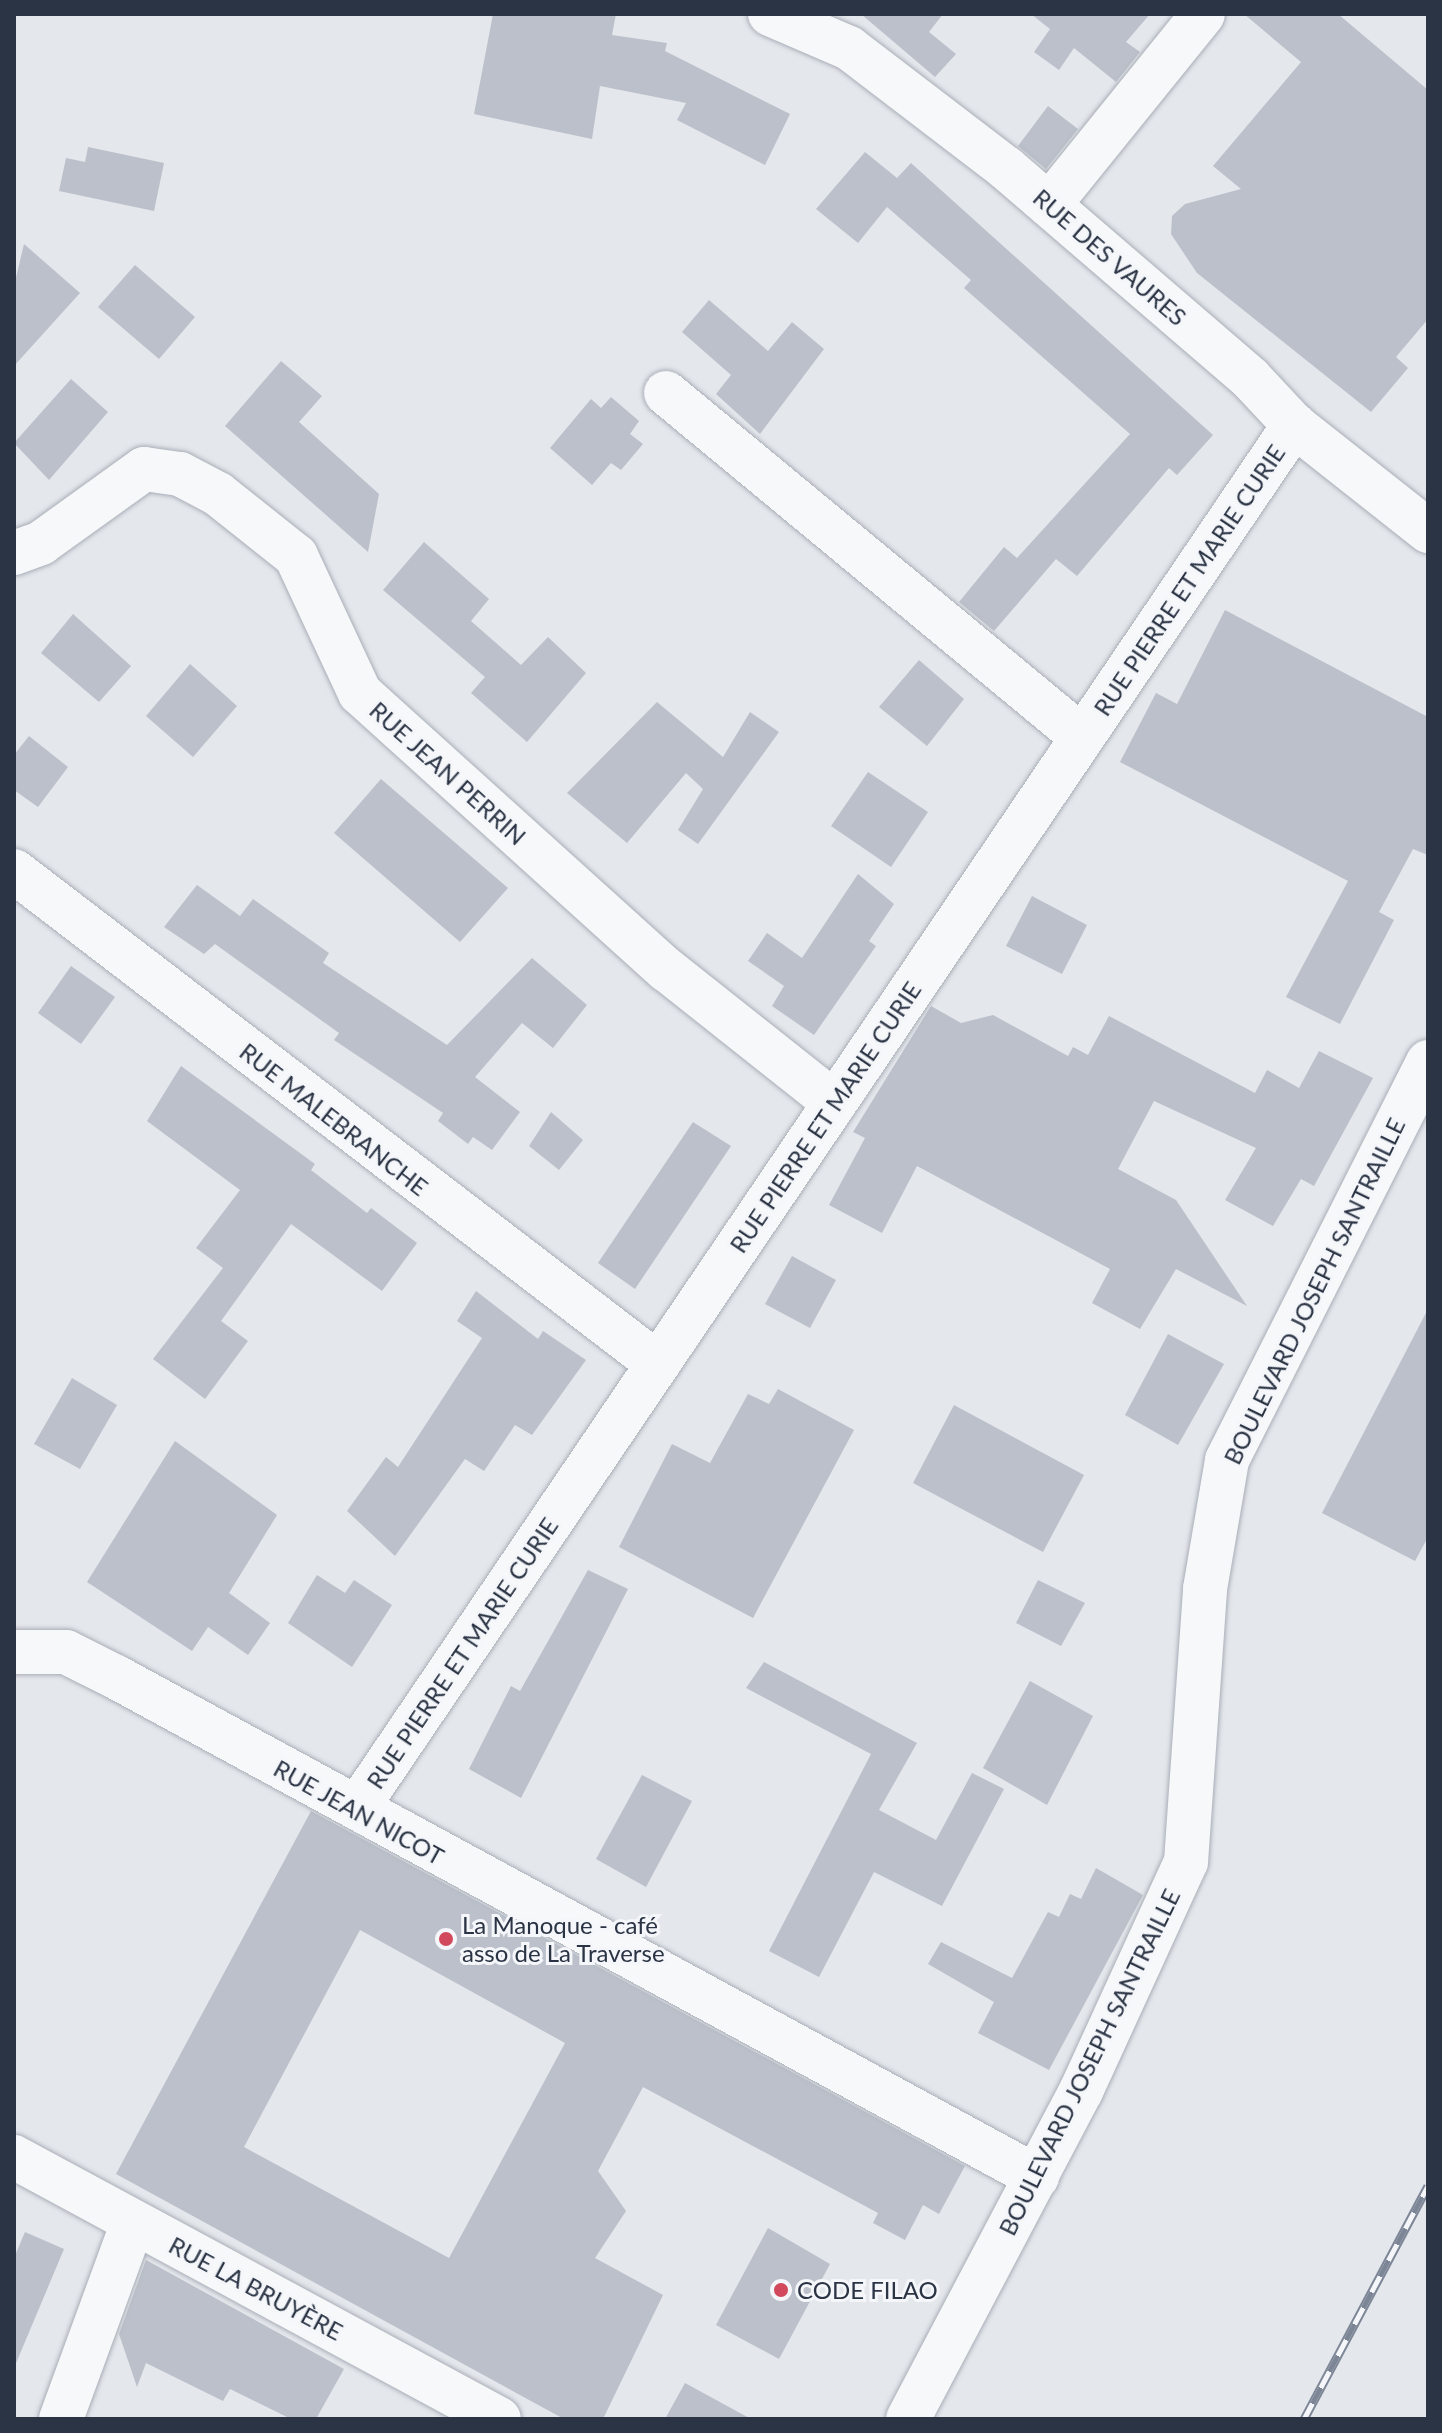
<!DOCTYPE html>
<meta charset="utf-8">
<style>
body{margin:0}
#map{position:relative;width:1442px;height:2433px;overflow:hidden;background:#e4e7ec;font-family:Lato,sans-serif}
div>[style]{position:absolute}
.building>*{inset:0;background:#bbc0ca}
.roads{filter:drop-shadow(0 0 2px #a9aeb7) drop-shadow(0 0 2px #a9aeb7)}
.minor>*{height:44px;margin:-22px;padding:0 22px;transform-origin:22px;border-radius:22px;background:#f7f8fa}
.rail>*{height:9px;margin-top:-4.5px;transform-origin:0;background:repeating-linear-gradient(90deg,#f4f6f9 0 18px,#7d8696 0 36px);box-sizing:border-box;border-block:2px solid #7d8696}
.dots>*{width:22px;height:22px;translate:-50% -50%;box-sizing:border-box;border:4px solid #f4f6f9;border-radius:50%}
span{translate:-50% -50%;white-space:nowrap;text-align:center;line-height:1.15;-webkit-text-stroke:6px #f4f6f9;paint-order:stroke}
.street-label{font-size:24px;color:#2b3445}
.poi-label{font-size:24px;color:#2b3445}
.left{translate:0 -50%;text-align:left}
.frame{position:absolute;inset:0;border:16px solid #2b3445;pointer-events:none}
</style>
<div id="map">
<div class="building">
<i style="clip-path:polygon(493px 14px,616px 14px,612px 35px,667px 43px,665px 51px,790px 114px,765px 165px,677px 120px,686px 103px,600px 86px,592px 139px,474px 114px)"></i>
<i style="clip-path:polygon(861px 14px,943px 14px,929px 32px,956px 54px,935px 77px)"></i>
<i style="clip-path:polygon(1031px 14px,1150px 14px,1126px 42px,1140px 52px,1116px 82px,1074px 48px,1059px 70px,1034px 52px,1050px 29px)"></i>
<i style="clip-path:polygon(1244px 14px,1338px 14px,1428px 90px,1428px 319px,1396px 357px,1408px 368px,1371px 412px,1197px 273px,1171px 234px,1172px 216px,1185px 204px,1241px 189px,1213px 166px,1301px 62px)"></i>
<i style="clip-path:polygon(1048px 106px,1078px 129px,1046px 169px,1018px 146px)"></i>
<i style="clip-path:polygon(88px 147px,164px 163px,154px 211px,59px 191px,66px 158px,85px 162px)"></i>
<i style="clip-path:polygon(865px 152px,897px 178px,911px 163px,1213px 435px,1177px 475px,1169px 468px,1077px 576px,1056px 559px,994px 631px,959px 602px,1004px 547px,1017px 558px,1130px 434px,964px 288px,971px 280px,887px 207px,858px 243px,816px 209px)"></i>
<i style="clip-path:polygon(24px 244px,80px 293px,14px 366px,14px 286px)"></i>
<i style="clip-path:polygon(135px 265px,195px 317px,159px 359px,98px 307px)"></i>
<i style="clip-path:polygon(709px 300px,768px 351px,792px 322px,824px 349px,760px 434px,716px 394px,731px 375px,682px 332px)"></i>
<i style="clip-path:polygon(281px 361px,322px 396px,299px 422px,379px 494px,368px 552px,225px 426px)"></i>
<i style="clip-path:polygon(71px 379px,108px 412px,49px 480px,14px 443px)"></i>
<i style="clip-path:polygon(611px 397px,639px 421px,630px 434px,643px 444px,621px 470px,611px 463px,592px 485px,550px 448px,591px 399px,601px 408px)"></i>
<i style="clip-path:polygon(424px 542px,489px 599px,471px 621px,521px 665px,548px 637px,586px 673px,527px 742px,471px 693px,485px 677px,383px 590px)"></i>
<i style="clip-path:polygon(1225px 610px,1428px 717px,1428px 855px,1413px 849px,1379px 912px,1394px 920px,1340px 1024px,1286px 997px,1348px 881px,1120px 762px,1156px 693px,1177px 704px)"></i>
<i style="clip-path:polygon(73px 614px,131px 666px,99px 702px,41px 653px)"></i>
<i style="clip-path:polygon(919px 660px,964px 699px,927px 746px,879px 707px)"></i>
<i style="clip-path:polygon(190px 664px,237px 706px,193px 757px,146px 716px)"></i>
<i style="clip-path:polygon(657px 702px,723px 757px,750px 712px,779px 732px,698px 844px,678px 830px,703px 789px,686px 773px,627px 843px,567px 793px)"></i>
<i style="clip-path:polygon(29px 736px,68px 767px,38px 807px,14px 790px,14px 755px)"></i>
<i style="clip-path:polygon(868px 772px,928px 812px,891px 867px,831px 826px)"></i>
<i style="clip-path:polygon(381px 779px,508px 888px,460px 942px,334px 833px)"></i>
<i style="clip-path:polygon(858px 874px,894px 904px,869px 941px,876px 946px,814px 1035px,772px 1006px,784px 986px,748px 961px,767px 933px,802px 958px)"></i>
<i style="clip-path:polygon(197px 885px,240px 916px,253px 899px,329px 953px,323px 963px,447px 1045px,532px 958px,587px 1005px,553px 1048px,522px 1023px,475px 1077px,520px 1112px,492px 1150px,473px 1137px,468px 1144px,438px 1121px,443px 1113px,334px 1040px,339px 1033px,215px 944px,204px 954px,164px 927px)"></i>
<i style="clip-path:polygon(1032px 896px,1087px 925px,1062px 974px,1006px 946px)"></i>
<i style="clip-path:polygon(71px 966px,115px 997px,81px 1044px,38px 1013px)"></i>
<i style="clip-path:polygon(931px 1006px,961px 1023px,993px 1015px,1068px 1056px,1073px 1047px,1088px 1055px,1109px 1016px,1255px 1093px,1267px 1070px,1299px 1088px,1319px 1051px,1373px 1078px,1314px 1186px,1301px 1179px,1273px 1226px,1225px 1200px,1256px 1148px,1154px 1101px,1118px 1169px,1176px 1200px,1247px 1306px,1176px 1269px,1140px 1329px,1092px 1303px,1110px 1269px,917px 1166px,882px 1233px,829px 1205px,865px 1138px,853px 1132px)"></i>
<i style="clip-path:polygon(181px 1066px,315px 1164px,311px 1170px,367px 1213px,371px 1208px,417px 1243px,382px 1291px,291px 1224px,221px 1321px,248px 1341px,205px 1399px,153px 1359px,223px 1268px,196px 1248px,240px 1190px,147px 1121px)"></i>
<i style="clip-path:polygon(551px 1112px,583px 1140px,559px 1170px,529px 1146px)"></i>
<i style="clip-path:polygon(693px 1122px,731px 1146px,635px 1289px,598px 1263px)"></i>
<i style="clip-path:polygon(792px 1256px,836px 1280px,810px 1328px,765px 1304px)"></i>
<i style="clip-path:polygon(476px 1291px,538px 1339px,543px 1331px,586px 1360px,532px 1435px,515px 1425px,484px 1471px,465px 1459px,395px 1556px,347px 1511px,386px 1457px,398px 1467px,482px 1338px,457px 1321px)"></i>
<i style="clip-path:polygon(1428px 1309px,1428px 1537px,1415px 1561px,1322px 1513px)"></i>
<i style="clip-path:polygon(1168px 1334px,1224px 1364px,1178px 1445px,1125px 1415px)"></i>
<i style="clip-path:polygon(72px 1378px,117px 1405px,80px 1469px,34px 1444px)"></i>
<i style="clip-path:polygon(778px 1389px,854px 1430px,753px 1618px,619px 1547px,672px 1444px,710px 1463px,748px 1394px,769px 1404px)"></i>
<i style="clip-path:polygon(954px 1405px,1084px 1475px,1043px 1552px,913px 1483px)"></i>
<i style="clip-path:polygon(175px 1441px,277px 1515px,229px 1593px,270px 1623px,248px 1655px,208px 1627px,192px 1651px,87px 1582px)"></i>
<i style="clip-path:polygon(588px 1570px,628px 1589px,521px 1798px,469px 1769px,511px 1686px,520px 1691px)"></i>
<i style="clip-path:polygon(317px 1575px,345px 1593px,354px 1580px,392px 1605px,352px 1667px,288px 1623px)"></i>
<i style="clip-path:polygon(1038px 1580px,1085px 1603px,1061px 1646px,1016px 1623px)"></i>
<i style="clip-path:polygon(764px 1662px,917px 1743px,879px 1810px,936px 1840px,972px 1773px,1004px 1789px,942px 1906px,874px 1872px,819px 1977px,769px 1951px,871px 1754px,746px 1688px)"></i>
<i style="clip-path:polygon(1030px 1681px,1093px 1716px,1047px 1805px,983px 1768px)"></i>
<i style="clip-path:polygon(642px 1775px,692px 1801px,646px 1887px,596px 1859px)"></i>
<i style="clip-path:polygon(evenodd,311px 1811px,965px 2166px,939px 2214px,923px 2205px,905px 2240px,873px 2223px,878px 2213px,643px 2087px,598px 2171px,626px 2211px,595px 2258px,663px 2295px,603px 2419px,564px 2419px,116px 2174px,311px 1811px,360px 1930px,565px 2043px,449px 2258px,244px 2147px,360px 1930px)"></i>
<i style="clip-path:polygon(1096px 1868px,1143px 1895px,1049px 2070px,978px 2033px,994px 2002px,928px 1964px,941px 1942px,1012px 1978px,1048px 1912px,1059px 1917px,1070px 1894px,1081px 1899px)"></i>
<i style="clip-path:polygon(768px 2228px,830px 2264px,779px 2359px,716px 2325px)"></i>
<i style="clip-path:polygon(25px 2232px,64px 2249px,14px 2368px,14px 2258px)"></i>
<i style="clip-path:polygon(146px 2260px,344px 2369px,316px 2419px,291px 2419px,230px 2389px,223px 2401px,146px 2363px,137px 2387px,119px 2334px)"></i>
<i style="clip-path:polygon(685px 2383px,751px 2419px,665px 2419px)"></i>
</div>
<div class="roads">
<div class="minor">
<i style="left:770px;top:14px;width:86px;rotate:23.3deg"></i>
<i style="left:849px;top:48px;width:198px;rotate:37.4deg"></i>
<i style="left:1006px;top:168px;width:322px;rotate:40.7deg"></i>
<i style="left:1250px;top:378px;width:64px;rotate:46.9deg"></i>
<i style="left:1294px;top:425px;width:171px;rotate:38.3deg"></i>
<i style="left:1049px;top:205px;width:245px;rotate:-51.1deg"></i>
<i style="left:666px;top:393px;width:540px;rotate:39.59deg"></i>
<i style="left:14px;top:553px;width:29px;rotate:-20deg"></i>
<i style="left:41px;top:543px;width:127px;rotate:-35.7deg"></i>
<i style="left:144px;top:469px;width:36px;rotate:8deg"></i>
<i style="left:180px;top:474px;width:43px;rotate:27.8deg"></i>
<i style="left:218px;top:494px;width:100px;rotate:38.5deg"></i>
<i style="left:296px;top:556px;width:151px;rotate:65deg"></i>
<i style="left:360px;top:693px;width:413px;rotate:42.1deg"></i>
<i style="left:667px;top:970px;width:214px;rotate:38.4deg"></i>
<i style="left:14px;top:871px;width:811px;rotate:37.44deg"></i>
<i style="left:14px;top:1652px;width:52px"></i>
<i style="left:66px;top:1652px;width:56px;rotate:26.6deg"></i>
<i style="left:116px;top:1677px;width:1048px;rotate:28.5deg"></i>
<i style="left:357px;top:1808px;width:1671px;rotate:-55.88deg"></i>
<i style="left:14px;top:2157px;width:551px;rotate:28.38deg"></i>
<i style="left:61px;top:2419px;width:210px;rotate:-69.9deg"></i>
<i style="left:908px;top:2419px;width:371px;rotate:-62.2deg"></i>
<i style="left:1081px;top:2091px;width:252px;rotate:-65.4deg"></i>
<i style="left:1186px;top:1862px;width:274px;rotate:-86deg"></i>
<i style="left:1205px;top:1589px;width:131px;rotate:-80.3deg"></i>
<i style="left:1227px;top:1460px;width:446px;rotate:-63.2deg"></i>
</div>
</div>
<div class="rail">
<i style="left:1304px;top:2419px;width:264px;rotate:-62deg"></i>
</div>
<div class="dots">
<i style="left:446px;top:1939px;background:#d1495b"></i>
<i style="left:781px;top:2290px;background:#d1495b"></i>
</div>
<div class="street-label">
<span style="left:1110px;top:257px;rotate:41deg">RUE DES VAURES</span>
<span style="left:1189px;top:580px;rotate:-56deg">RUE PIERRE ET MARIE CURIE</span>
<span style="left:448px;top:773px;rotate:42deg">RUE JEAN PERRIN</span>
<span style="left:825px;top:1117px;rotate:-56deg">RUE PIERRE ET MARIE CURIE</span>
<span style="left:334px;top:1119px;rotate:38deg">RUE MALEBRANCHE</span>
<span style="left:1314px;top:1291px;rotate:-64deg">BOULEVARD JOSEPH SANTRAILLE</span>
<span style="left:462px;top:1653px;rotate:-56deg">RUE PIERRE ET MARIE CURIE</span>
<span style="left:359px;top:1812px;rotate:29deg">RUE JEAN NICOT</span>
<span style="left:1089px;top:2062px;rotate:-64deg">BOULEVARD JOSEPH SANTRAILLE</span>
<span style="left:256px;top:2288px;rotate:28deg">RUE LA BRUYÈRE</span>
</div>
<div class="poi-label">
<span class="left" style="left:462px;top:1939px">La Manoque - café<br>asso de La Traverse</span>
<span class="left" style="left:797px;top:2290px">CODE FILAO</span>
</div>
<div class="frame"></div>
</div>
